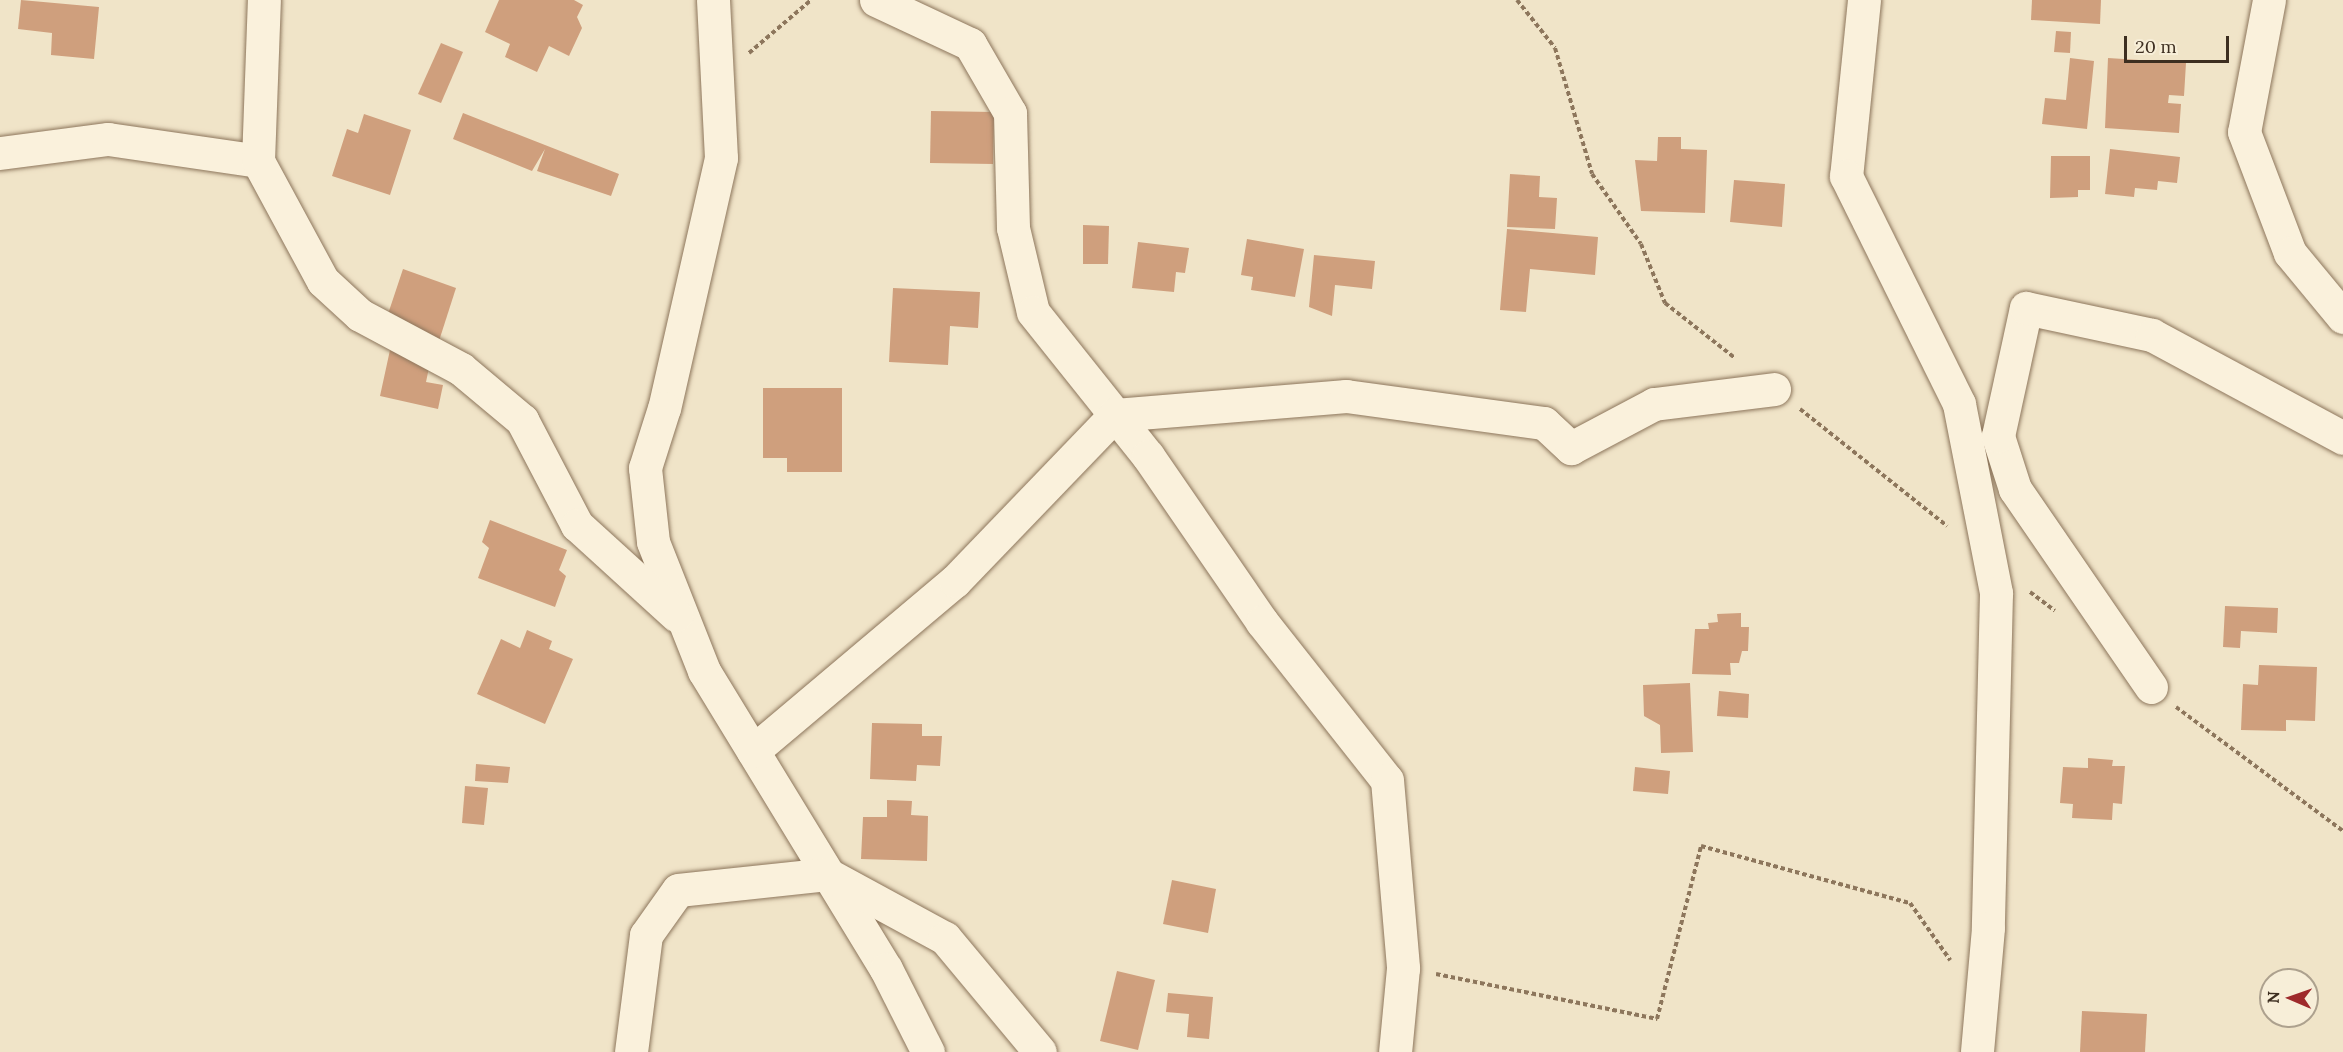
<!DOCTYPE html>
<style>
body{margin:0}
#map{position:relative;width:2343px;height:1052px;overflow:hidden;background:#f0e4c8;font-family:Lora,serif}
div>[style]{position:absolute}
.building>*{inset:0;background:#cf9f7d}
.path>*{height:4px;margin-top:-2px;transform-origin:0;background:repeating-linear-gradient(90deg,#8d765c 0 4.5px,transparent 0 7.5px)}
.roads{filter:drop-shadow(0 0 2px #8d765c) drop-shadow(0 0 2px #8d765c)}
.minor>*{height:33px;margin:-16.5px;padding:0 16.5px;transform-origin:16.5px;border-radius:16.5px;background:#faf1dc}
span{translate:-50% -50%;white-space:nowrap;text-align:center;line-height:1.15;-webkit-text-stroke:4.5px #f7eed8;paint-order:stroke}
.north{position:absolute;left:2259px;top:968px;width:60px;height:60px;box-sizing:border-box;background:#f7eed8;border:2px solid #ada18e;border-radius:50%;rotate:272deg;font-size:16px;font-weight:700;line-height:24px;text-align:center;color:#3d2e20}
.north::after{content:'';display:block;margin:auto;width:21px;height:27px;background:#9e2a2b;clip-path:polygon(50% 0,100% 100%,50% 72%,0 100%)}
.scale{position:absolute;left:2124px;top:36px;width:105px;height:27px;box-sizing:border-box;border:3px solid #3d2e20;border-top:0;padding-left:8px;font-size:18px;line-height:21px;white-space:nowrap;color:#3d2e20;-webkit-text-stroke:4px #f7eed8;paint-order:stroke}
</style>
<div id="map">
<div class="building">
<i style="clip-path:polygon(21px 0,99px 7px,94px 59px,51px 55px,52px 33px,18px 29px)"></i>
<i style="clip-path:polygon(499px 0,574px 0,583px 5px,577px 17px,582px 28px,569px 56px,549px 46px,537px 72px,505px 57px,510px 44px,485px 32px)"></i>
<i style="clip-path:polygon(2032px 0,2101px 0,2100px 24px,2031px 20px)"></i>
<i style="clip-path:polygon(2056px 31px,2071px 32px,2070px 53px,2054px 52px)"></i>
<i style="clip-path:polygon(441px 43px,463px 52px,441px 103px,418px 94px)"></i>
<i style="clip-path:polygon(2070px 58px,2094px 61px,2087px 129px,2042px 124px,2045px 98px,2066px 100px)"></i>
<i style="clip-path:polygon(2108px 58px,2186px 63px,2184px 96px,2169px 95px,2168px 103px,2181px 104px,2179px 133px,2105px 128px)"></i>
<i style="clip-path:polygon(931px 111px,994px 112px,993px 164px,930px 163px)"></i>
<i style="clip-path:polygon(463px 113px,619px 174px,611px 196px,537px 171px,545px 149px,532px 171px,453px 139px)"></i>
<i style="clip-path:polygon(364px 114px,411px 130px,390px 195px,332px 176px,347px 129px,358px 133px)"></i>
<i style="clip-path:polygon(1658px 137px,1681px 137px,1681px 149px,1707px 150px,1705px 213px,1641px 211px,1635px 160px,1657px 161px)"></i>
<i style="clip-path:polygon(2110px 149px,2180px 157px,2177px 183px,2158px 181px,2157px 190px,2135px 188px,2134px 197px,2105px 194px)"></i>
<i style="clip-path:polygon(2051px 156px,2090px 156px,2090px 190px,2078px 190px,2078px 197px,2050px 198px)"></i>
<i style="clip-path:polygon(1510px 174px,1540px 176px,1539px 197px,1557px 198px,1555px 229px,1507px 227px)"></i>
<i style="clip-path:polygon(1734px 180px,1785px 184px,1782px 227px,1730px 222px)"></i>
<i style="clip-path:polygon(1083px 225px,1109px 226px,1108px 264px,1083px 264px)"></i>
<i style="clip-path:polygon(1507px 229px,1598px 237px,1595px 275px,1530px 269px,1526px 312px,1500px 310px)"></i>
<i style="clip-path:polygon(1247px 239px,1304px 249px,1295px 297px,1251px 290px,1253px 277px,1241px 275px)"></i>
<i style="clip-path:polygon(1138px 242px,1189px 248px,1185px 273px,1176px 272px,1174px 292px,1132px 288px)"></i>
<i style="clip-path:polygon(1314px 255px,1375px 261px,1372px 289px,1335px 285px,1332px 316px,1309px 307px)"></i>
<i style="clip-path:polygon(403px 269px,456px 288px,438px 344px,384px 326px)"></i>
<i style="clip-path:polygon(893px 288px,980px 292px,978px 328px,950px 326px,948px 365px,889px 362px)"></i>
<i style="clip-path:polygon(390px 350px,431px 358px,426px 382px,443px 385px,438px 409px,380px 396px)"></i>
<i style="clip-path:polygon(763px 388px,842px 388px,842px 472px,787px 472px,787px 458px,763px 458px)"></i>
<i style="clip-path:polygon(490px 520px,567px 550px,559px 570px,566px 576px,555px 607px,478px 578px,489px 548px,482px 542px)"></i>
<i style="clip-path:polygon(2225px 606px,2278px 608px,2277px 633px,2241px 631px,2240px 648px,2223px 647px)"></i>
<i style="clip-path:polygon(1741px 613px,1741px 627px,1749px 627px,1748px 651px,1742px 651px,1739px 663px,1730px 663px,1731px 675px,1692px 674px,1695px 629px,1709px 629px,1708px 623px,1718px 622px,1717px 614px)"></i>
<i style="clip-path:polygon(527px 630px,552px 641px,549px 649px,573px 659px,545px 724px,477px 694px,501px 639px,520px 648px)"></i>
<i style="clip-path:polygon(2259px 665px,2317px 667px,2315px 721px,2286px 720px,2286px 731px,2241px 730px,2243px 684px,2258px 685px)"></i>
<i style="clip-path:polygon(1690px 683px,1693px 752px,1661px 753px,1660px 725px,1644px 716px,1643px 685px)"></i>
<i style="clip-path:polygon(1719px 691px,1749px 694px,1748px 718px,1717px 716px)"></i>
<i style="clip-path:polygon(872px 723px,922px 724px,922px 736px,942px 736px,940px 766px,917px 765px,916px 781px,870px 779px)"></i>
<i style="clip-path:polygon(2088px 758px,2113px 760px,2112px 766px,2125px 766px,2122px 804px,2113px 803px,2112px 820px,2072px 818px,2073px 804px,2060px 803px,2063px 767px,2088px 768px)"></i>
<i style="clip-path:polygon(476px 764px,510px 767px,508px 783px,475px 781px)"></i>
<i style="clip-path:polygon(1635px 767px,1670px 771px,1668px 794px,1633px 791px)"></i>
<i style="clip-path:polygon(465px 786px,488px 788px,484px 825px,462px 823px)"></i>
<i style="clip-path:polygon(887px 800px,912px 801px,911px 815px,928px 816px,927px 861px,861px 859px,863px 817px,887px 817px)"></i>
<i style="clip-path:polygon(1172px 880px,1216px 889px,1208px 933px,1163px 924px)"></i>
<i style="clip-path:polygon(1117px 971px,1155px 980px,1138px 1050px,1100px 1041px)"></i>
<i style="clip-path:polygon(1168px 993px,1213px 997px,1209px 1039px,1187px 1037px,1189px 1014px,1166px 1012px)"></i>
<i style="clip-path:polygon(2082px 1011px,2147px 1014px,2145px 1052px,2080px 1052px)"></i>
</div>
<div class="path">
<i style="left:1517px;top:0;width:61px;rotate:51.6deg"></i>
<i style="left:1555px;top:48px;width:131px;rotate:73.6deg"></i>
<i style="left:1592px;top:174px;width:85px;rotate:55deg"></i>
<i style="left:1641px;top:244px;width:64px;rotate:67.9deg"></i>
<i style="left:1665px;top:303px;width:89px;rotate:38.2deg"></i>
<i style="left:749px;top:53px;width:82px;rotate:-40.5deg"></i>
<i style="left:1800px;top:409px;width:188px;rotate:38.5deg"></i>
<i style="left:2030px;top:592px;width:31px;rotate:37deg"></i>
<i style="left:2176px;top:707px;width:208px;rotate:36.6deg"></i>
<i style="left:1436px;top:974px;width:226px;rotate:11.5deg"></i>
<i style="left:1657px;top:1019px;width:179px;rotate:-75.7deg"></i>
<i style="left:1701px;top:846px;width:217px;rotate:15.3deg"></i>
<i style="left:1910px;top:903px;width:70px;rotate:54.9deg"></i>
</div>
<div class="roads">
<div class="minor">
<i style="left:713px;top:0;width:158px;rotate:87.1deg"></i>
<i style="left:721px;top:158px;width:256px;rotate:102.8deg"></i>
<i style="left:664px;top:408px;width:63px;rotate:107.6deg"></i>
<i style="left:645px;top:468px;width:74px;rotate:83.8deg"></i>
<i style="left:653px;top:542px;width:139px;rotate:68.4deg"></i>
<i style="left:704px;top:671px;width:349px;rotate:58.6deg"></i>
<i style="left:886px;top:969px;width:93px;rotate:63.2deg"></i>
<i style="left:876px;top:0;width:104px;rotate:25.1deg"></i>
<i style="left:970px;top:44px;width:80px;rotate:59.9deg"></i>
<i style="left:1010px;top:113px;width:115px;rotate:88.5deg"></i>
<i style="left:1013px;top:228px;width:86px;rotate:76.6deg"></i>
<i style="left:1033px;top:312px;width:184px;rotate:51.4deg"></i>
<i style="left:1148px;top:456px;width:201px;rotate:55.5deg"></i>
<i style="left:1262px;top:622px;width:201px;rotate:51.7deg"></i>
<i style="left:1387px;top:780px;width:189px;rotate:85.1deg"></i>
<i style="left:1403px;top:968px;width:84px;rotate:95.4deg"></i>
<i style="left:1864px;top:0;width:177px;rotate:95.8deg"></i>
<i style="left:1846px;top:176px;width:254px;rotate:63.6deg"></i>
<i style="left:1959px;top:404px;width:193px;rotate:78.9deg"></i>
<i style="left:1996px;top:593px;width:335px;rotate:91.4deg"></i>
<i style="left:1988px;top:928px;width:124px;rotate:95.1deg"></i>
<i style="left:2269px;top:0;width:134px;rotate:100.7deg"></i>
<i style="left:2244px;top:132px;width:129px;rotate:69.2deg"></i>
<i style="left:2290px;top:253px;width:83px;rotate:50.4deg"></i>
<i style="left:0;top:153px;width:109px;rotate:-7.4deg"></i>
<i style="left:108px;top:139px;width:152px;rotate:8.3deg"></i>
<i style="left:258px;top:161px;width:161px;rotate:-87.9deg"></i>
<i style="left:258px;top:161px;width:136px;rotate:61.6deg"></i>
<i style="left:323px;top:281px;width:50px;rotate:42.6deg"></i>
<i style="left:360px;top:315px;width:115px;rotate:28.1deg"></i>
<i style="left:461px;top:369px;width:80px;rotate:39.9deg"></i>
<i style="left:522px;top:420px;width:119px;rotate:62.4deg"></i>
<i style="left:577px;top:525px;width:134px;rotate:42.3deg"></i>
<i style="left:2151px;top:687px;width:240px;rotate:-124.5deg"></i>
<i style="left:2015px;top:489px;width:56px;rotate:-107.8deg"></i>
<i style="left:1998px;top:436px;width:131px;rotate:-77.7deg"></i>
<i style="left:2026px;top:308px;width:129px;rotate:12.1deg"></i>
<i style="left:2152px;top:335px;width:217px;rotate:28.3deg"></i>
<i style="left:753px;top:751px;width:264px;rotate:-40.1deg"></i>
<i style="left:955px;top:581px;width:231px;rotate:-46.1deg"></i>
<i style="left:1115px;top:415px;width:232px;rotate:-4.7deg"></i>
<i style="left:1346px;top:396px;width:200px;rotate:7.8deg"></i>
<i style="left:1544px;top:423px;width:37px;rotate:43deg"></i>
<i style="left:1571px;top:448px;width:94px;rotate:-27.9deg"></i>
<i style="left:1654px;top:404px;width:121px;rotate:-7.1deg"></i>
<i style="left:631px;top:1052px;width:118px;rotate:-82.7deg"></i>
<i style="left:646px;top:935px;width:55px;rotate:-54.6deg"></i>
<i style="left:678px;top:890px;width:150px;rotate:-6.1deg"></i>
<i style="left:827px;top:874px;width:134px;rotate:28.5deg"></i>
<i style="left:945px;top:938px;width:148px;rotate:50.2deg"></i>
</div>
</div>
<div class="north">N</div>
<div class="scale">20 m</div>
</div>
